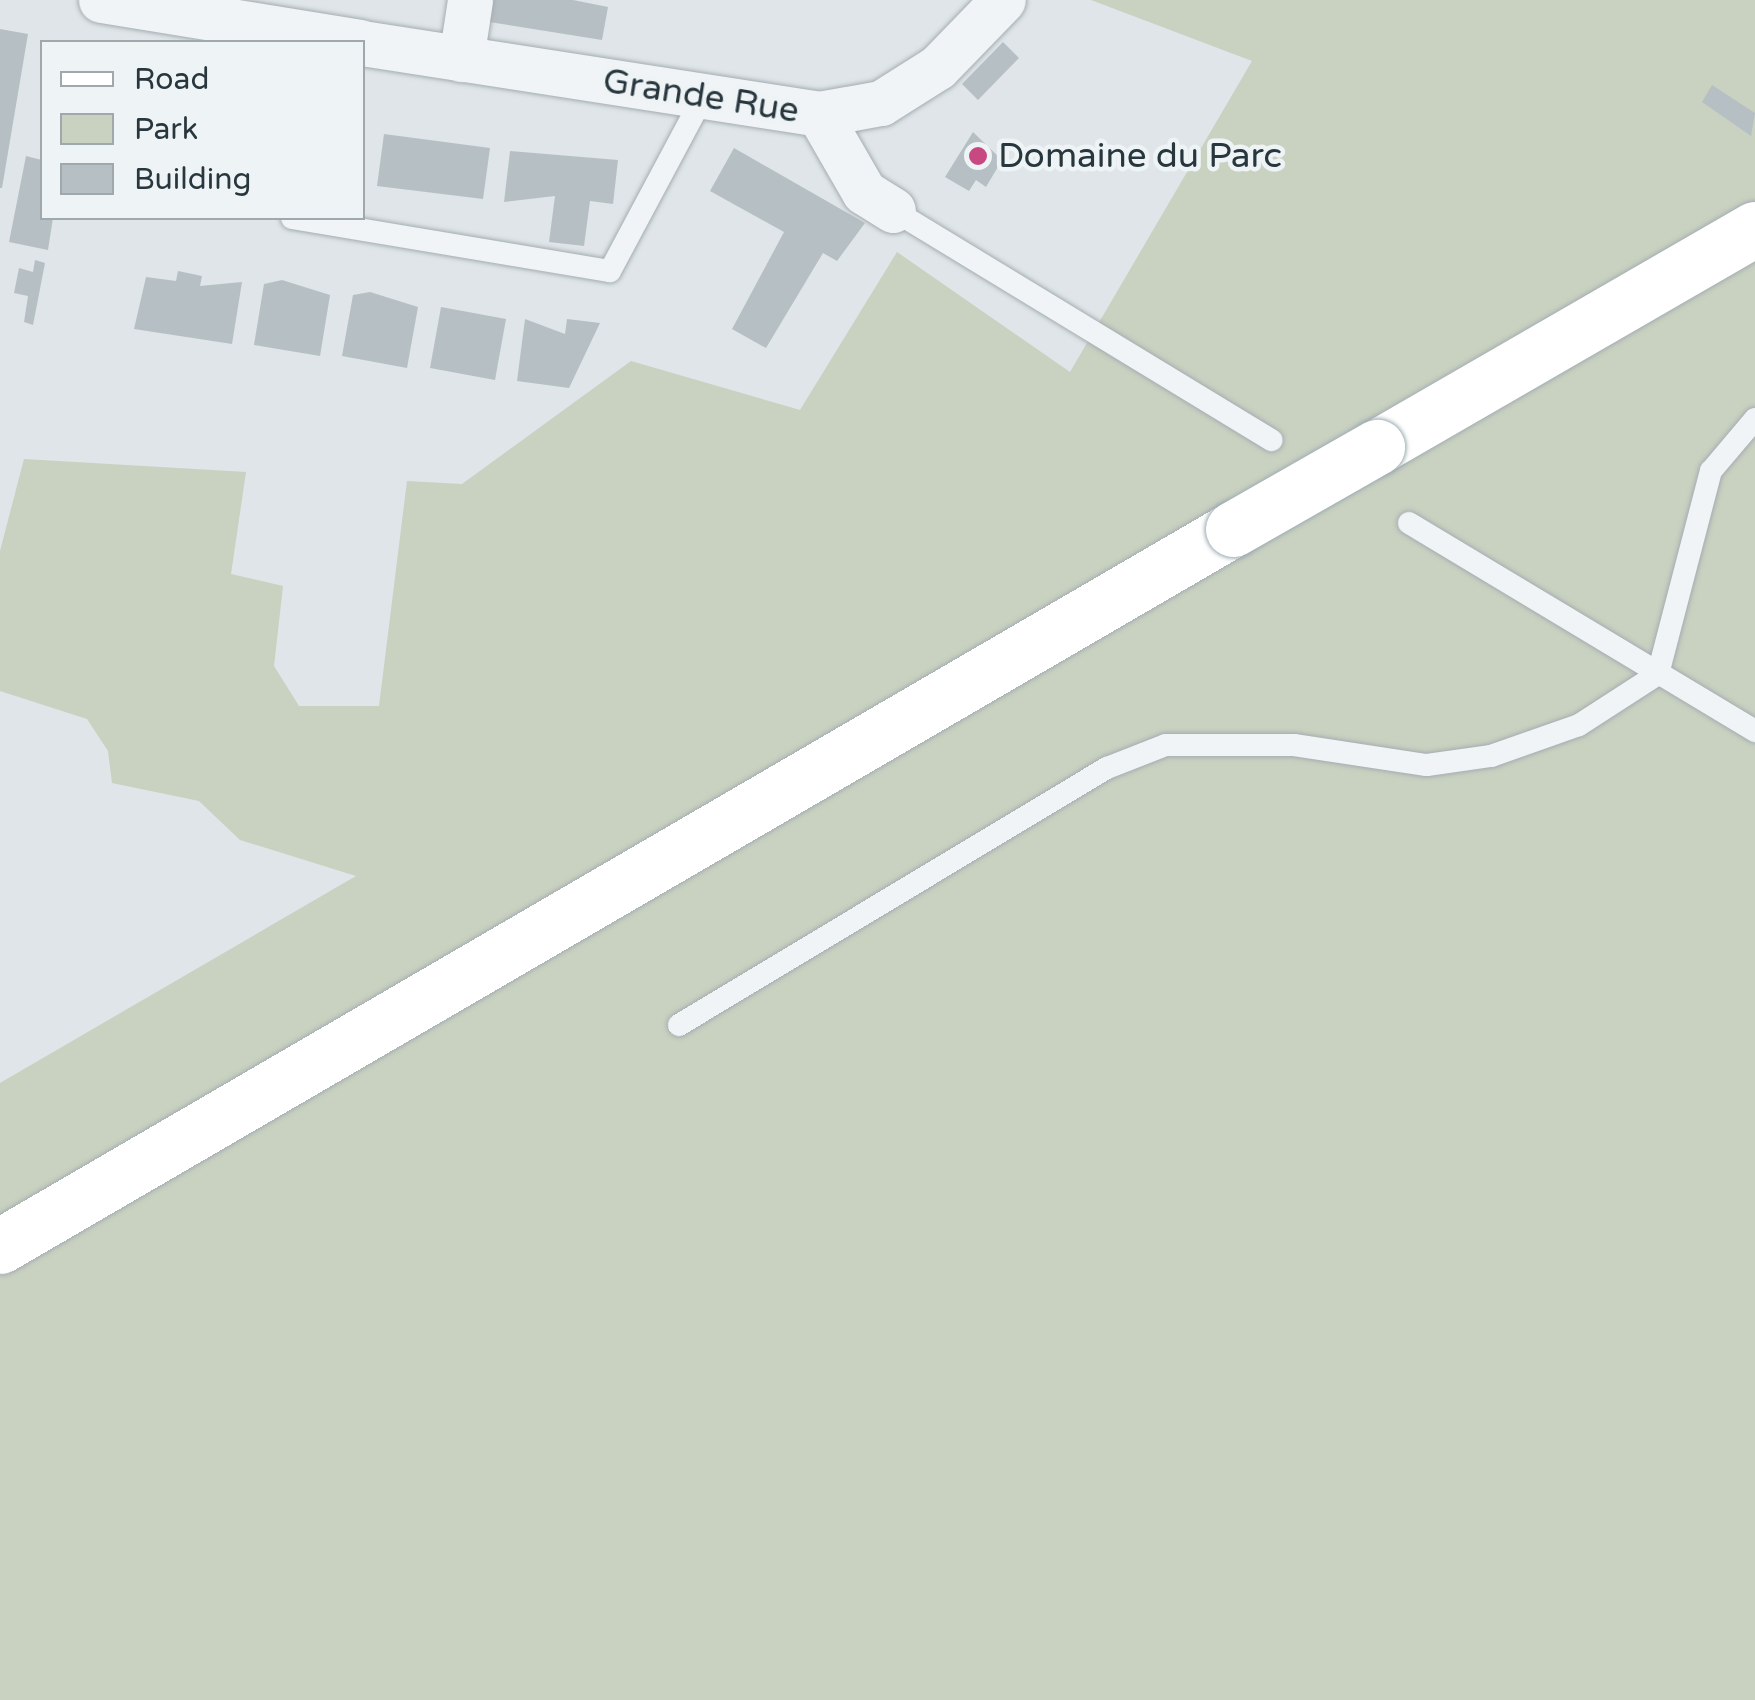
<!DOCTYPE html>
<style>
body{margin:0}
#map{position:relative;width:1755px;height:1700px;overflow:hidden;background:#dfe5e8;font-family:"Varela Round",sans-serif}
div>[style]{position:absolute}
.green>*{inset:0;background:#c9d1c0}
.building>*{inset:0;background:#b6c0c4}
.roads{filter:drop-shadow(0 0 2px #a4adb2) drop-shadow(0 0 2px #a4adb2)}
.service>*{height:22px;margin:-11px;padding:0 11px;transform-origin:11px;border-radius:11px;background:#f1f4f6}
.minor>*{height:45px;margin:-22.5px;padding:0 22.5px;transform-origin:22.5px;border-radius:22.5px;background:#f1f4f6}
.primary>*{height:55px;margin:-27.5px;padding:0 27.5px;transform-origin:27.5px;border-radius:27.5px;background:#fff}
.bridges{filter:drop-shadow(0 0 2px #9fadb3) drop-shadow(0 0 2px #9fadb3)}
.primary-bridge>*{height:55px;margin:-27.5px;padding:0 27.5px;transform-origin:27.5px;border-radius:27.5px;background:#fff}
.dots>*{width:28px;height:28px;translate:-50% -50%;box-sizing:border-box;border:5px solid #eef3f5;border-radius:50%}
span{translate:-50% -50%;white-space:nowrap;text-align:center;line-height:1.15;-webkit-text-stroke:9px #eef3f5;paint-order:stroke}
.street-label{font-size:35px;color:#28373e}
.poi-label{font-size:35px;color:#28373e}
.left{translate:0 -50%;text-align:left}
.legend{position:absolute;left:40px;top:40px;width:325px;height:180px;box-sizing:border-box;background:#eef3f5;border:2px solid #9fa8ac;margin:0;padding:12px 18px;list-style:none;font-size:30px;color:#28373e}
.legend li{display:flex;align-items:center;gap:20px;height:50px}
.legend b{width:50px;border:2px solid #9fa8ac}
</style>
<div id="map">
<div class="green">
<i style="clip-path:polygon(1091px 0,1755px 0,1755px 1700px,0 1700px,0 1083px,356px 876px,240px 840px,199px 801px,112px 783px,108px 751px,87px 719px,0 691px,0 551px,24px 459px,246px 472px,231px 574px,283px 586px,274px 666px,299px 706px,379px 706px,407px 481px,462px 484px,631px 361px,800px 410px,897px 252px,1070px 372px,1252px 61px)"></i>
</div>
<div class="building">
<i style="clip-path:polygon(488px 0,573px 0,608px 7px,602px 40px,483px 21px)"></i>
<i style="clip-path:polygon(0 29px,28px 34px,2px 188px,0 188px)"></i>
<i style="clip-path:polygon(1003px 42px,1019px 58px,978px 100px,962px 84px)"></i>
<i style="clip-path:polygon(1712px 85px,1755px 113px,1751px 136px,1702px 102px)"></i>
<i style="clip-path:polygon(973px 132px,1002px 160px,986px 187px,976px 180px,969px 191px,945px 177px)"></i>
<i style="clip-path:polygon(384px 134px,490px 148px,483px 199px,377px 186px)"></i>
<i style="clip-path:polygon(734px 148px,865px 223px,837px 261px,823px 253px,766px 348px,732px 329px,784px 232px,710px 191px)"></i>
<i style="clip-path:polygon(510px 151px,618px 160px,613px 204px,590px 201px,584px 246px,549px 242px,555px 196px,504px 202px)"></i>
<i style="clip-path:polygon(26px 156px,42px 160px,42px 218px,53px 218px,48px 250px,9px 242px)"></i>
<i style="clip-path:polygon(35px 260px,45px 263px,33px 325px,24px 322px,28px 296px,14px 293px,19px 268px,33px 272px)"></i>
<i style="clip-path:polygon(178px 271px,202px 276px,200px 286px,242px 282px,232px 344px,134px 329px,146px 277px,176px 281px)"></i>
<i style="clip-path:polygon(282px 280px,330px 295px,320px 356px,254px 345px,264px 284px)"></i>
<i style="clip-path:polygon(370px 292px,418px 307px,407px 368px,342px 356px,353px 295px)"></i>
<i style="clip-path:polygon(441px 307px,506px 319px,495px 380px,430px 368px)"></i>
<i style="clip-path:polygon(525px 319px,565px 334px,567px 319px,600px 323px,569px 388px,517px 381px)"></i>
</div>
<div class="roads">
<div class="service">
<i style="left:893px;top:210px;width:443px;rotate:31.3deg"></i>
<i style="left:292px;top:218px;width:322px;rotate:9.5deg"></i>
<i style="left:610px;top:271px;width:197px;rotate:-61.9deg"></i>
<i style="left:1409px;top:523px;width:404px;rotate:31deg"></i>
<i style="left:679px;top:1025px;width:499px;rotate:-31deg"></i>
<i style="left:1107px;top:768px;width:63px;rotate:-21.3deg"></i>
<i style="left:1166px;top:745px;width:128px"></i>
<i style="left:1294px;top:745px;width:134px;rotate:8.6deg"></i>
<i style="left:1427px;top:765px;width:65px;rotate:-8deg"></i>
<i style="left:1491px;top:756px;width:93px;rotate:-19.4deg"></i>
<i style="left:1579px;top:725px;width:94px;rotate:-32.8deg"></i>
<i style="left:1658px;top:674px;width:210px;rotate:-75.4deg"></i>
<i style="left:1711px;top:471px;width:68px;rotate:-49.8deg"></i>
</div>
<div class="minor">
<i style="left:101px;top:0;width:262px;rotate:9.2deg"></i>
<i style="left:362px;top:43px;width:462px;rotate:8.8deg"></i>
<i style="left:819px;top:114px;width:63px;rotate:-10.1deg"></i>
<i style="left:881px;top:103px;width:67px;rotate:-32.3deg"></i>
<i style="left:938px;top:67px;width:93px;rotate:-45.9deg"></i>
<i style="left:461px;top:59px;width:60px;rotate:-81.3deg"></i>
<i style="left:819px;top:114px;width:90px;rotate:60deg"></i>
<i style="left:864px;top:192px;width:34px;rotate:32deg"></i>
</div>
<div class="primary">
<i style="left:1377px;top:447px;width:436px;rotate:-30deg"></i>
<i style="left:0;top:1246px;width:1426px;rotate:-30.18deg"></i>
</div>
</div>
<div class="bridges">
<div class="primary-bridge">
<i style="left:1233px;top:529px;width:166px;rotate:-29.7deg"></i>
</div>
</div>
<div class="dots">
<i style="left:978px;top:156px;background:#c84881"></i>
</div>
<div class="street-label">
<span style="left:701px;top:96px;rotate:9deg">Grande Rue</span>
</div>
<div class="poi-label">
<span class="left" style="left:998px;top:156px">Domaine du Parc</span>
</div>
<ul class="legend">
<li><b style="height:12px;background:#fff"></b>Road</li>
<li><b style="height:28px;background:#c9d1c0"></b>Park</li>
<li><b style="height:28px;background:#b6c0c4"></b>Building</li>
</ul>
</div>
